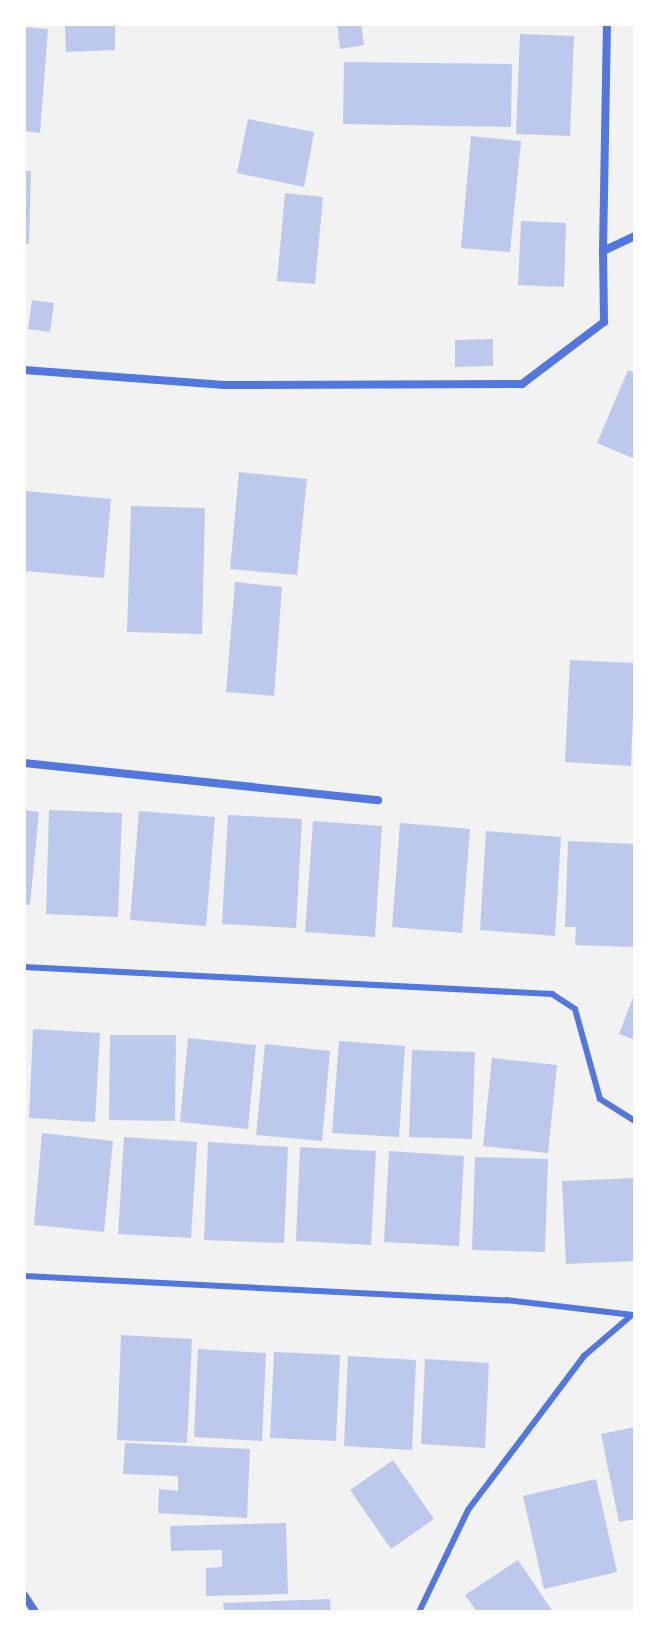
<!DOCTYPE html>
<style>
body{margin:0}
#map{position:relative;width:659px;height:1636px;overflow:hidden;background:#f2f2f2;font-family:Rubik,sans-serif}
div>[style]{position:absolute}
.building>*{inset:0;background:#bdc9ec}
.service>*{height:6px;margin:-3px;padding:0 3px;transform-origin:3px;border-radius:3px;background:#5277de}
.minor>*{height:8px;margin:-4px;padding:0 4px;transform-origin:4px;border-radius:4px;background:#5277de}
span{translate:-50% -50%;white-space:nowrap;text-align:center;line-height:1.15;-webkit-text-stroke:6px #fff;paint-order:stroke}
.frame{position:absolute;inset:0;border:26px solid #fff;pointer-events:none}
</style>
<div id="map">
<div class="building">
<i style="clip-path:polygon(65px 24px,115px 24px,115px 50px,66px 52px)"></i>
<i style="clip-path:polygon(337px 24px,361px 24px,364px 45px,340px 49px)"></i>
<i style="clip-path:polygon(24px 27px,48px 29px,40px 133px,24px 131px)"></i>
<i style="clip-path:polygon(520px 34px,574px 36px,570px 136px,516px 134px)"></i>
<i style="clip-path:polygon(344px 62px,512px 64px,511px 127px,343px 124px)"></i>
<i style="clip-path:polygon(248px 119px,314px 132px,304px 187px,237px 173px)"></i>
<i style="clip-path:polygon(471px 136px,521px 141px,510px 252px,461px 248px)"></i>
<i style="clip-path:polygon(24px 171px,31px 171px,29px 244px,24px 243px)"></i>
<i style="clip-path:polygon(285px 193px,323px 197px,315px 284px,277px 281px)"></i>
<i style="clip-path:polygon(521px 221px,566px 223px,564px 287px,518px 285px)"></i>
<i style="clip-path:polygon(32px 300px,54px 303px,50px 332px,28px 329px)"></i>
<i style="clip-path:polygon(493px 339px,493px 366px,455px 367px,455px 340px)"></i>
<i style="clip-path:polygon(628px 370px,635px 373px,635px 459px,597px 443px)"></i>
<i style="clip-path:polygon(239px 472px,307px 479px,297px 575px,230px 569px)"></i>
<i style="clip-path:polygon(24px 491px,111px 499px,104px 578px,24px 571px)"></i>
<i style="clip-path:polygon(131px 506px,205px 508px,202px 634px,127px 632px)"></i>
<i style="clip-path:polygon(235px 582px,282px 587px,274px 696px,226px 692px)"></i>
<i style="clip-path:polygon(570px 660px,635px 663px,631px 766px,565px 762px)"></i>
<i style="clip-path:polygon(24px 810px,39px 812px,30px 905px,24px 904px)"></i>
<i style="clip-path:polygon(49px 810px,122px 813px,118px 917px,46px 914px)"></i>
<i style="clip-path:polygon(139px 811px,215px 817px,206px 926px,130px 920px)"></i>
<i style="clip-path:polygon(228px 815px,302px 819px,296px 928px,222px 924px)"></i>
<i style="clip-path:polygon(313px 821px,382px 826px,375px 937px,305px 932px)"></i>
<i style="clip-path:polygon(400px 823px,470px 829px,462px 933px,392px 927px)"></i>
<i style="clip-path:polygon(486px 831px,561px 837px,555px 936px,480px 930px)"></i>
<i style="clip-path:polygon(568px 841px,635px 844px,634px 947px,575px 945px,576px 927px,565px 927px)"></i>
<i style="clip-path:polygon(635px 992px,635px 1040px,619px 1034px)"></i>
<i style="clip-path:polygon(33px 1029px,100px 1033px,95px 1122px,29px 1118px)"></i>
<i style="clip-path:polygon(110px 1035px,176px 1035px,175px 1121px,109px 1120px)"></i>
<i style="clip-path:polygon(188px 1038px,256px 1045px,248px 1129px,180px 1122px)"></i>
<i style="clip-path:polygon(339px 1041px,405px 1046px,399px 1137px,332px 1133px)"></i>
<i style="clip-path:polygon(265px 1044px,330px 1051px,322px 1141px,256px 1135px)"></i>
<i style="clip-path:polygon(412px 1050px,475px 1052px,472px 1139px,409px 1137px)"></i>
<i style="clip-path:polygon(492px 1058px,557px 1065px,548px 1153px,483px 1146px)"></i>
<i style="clip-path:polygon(42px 1133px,113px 1141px,104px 1232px,34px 1225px)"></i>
<i style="clip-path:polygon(124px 1137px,197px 1142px,191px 1238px,118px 1234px)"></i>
<i style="clip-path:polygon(208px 1142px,288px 1147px,284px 1243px,204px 1240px)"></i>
<i style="clip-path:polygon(300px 1147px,376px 1151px,371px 1245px,296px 1241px)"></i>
<i style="clip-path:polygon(389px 1151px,464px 1156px,459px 1246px,384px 1242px)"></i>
<i style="clip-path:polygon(475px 1157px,548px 1159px,545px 1252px,472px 1250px)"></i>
<i style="clip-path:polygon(635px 1178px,635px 1261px,566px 1264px,562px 1181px)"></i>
<i style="clip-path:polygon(121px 1335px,192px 1339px,187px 1443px,117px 1440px)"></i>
<i style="clip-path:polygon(198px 1349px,266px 1353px,262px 1441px,194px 1437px)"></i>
<i style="clip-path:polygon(274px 1352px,340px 1355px,336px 1441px,270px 1438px)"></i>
<i style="clip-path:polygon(348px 1356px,416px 1360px,412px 1450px,344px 1446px)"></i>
<i style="clip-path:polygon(425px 1359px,489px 1363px,485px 1448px,421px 1444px)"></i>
<i style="clip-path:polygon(635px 1427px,635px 1519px,619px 1522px,601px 1434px)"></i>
<i style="clip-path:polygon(125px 1443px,250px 1449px,247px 1518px,158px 1513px,159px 1489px,178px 1491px,178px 1476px,123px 1474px)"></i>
<i style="clip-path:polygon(393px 1460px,434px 1519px,391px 1549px,350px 1490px)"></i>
<i style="clip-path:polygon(596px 1479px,617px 1572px,544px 1589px,523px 1496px)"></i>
<i style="clip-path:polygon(286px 1523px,288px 1594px,206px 1596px,206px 1568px,222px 1567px,222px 1550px,171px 1551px,170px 1526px)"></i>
<i style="clip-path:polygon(518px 1560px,553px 1612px,477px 1612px,465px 1595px)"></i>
<i style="clip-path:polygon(330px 1599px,331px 1612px,224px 1612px,223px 1603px)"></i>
</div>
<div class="service">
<i style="left:24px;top:967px;width:529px;rotate:2.93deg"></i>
<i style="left:552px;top:994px;width:27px;rotate:33deg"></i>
<i style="left:575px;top:1009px;width:93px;rotate:74.5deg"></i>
<i style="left:600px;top:1099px;width:41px;rotate:32.2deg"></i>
<i style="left:24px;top:1276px;width:483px;rotate:2.9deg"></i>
<i style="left:506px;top:1300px;width:128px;rotate:6.7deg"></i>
<i style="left:419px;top:1612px;width:113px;rotate:-64.3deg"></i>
<i style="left:468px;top:1510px;width:193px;rotate:-53deg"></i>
<i style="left:584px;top:1356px;width:63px;rotate:-40.5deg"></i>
</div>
<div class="minor">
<i style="left:603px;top:251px;width:227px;rotate:-89deg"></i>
<i style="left:24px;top:370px;width:201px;rotate:4.3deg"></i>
<i style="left:224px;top:385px;width:298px;rotate:-0.2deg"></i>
<i style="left:522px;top:384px;width:103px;rotate:-37.1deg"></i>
<i style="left:604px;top:322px;width:71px;rotate:-90.8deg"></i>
<i style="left:603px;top:251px;width:35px;rotate:-25deg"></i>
<i style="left:24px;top:763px;width:356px;rotate:6deg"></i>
<i style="left:24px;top:1595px;width:20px;rotate:57deg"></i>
</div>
<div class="frame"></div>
</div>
